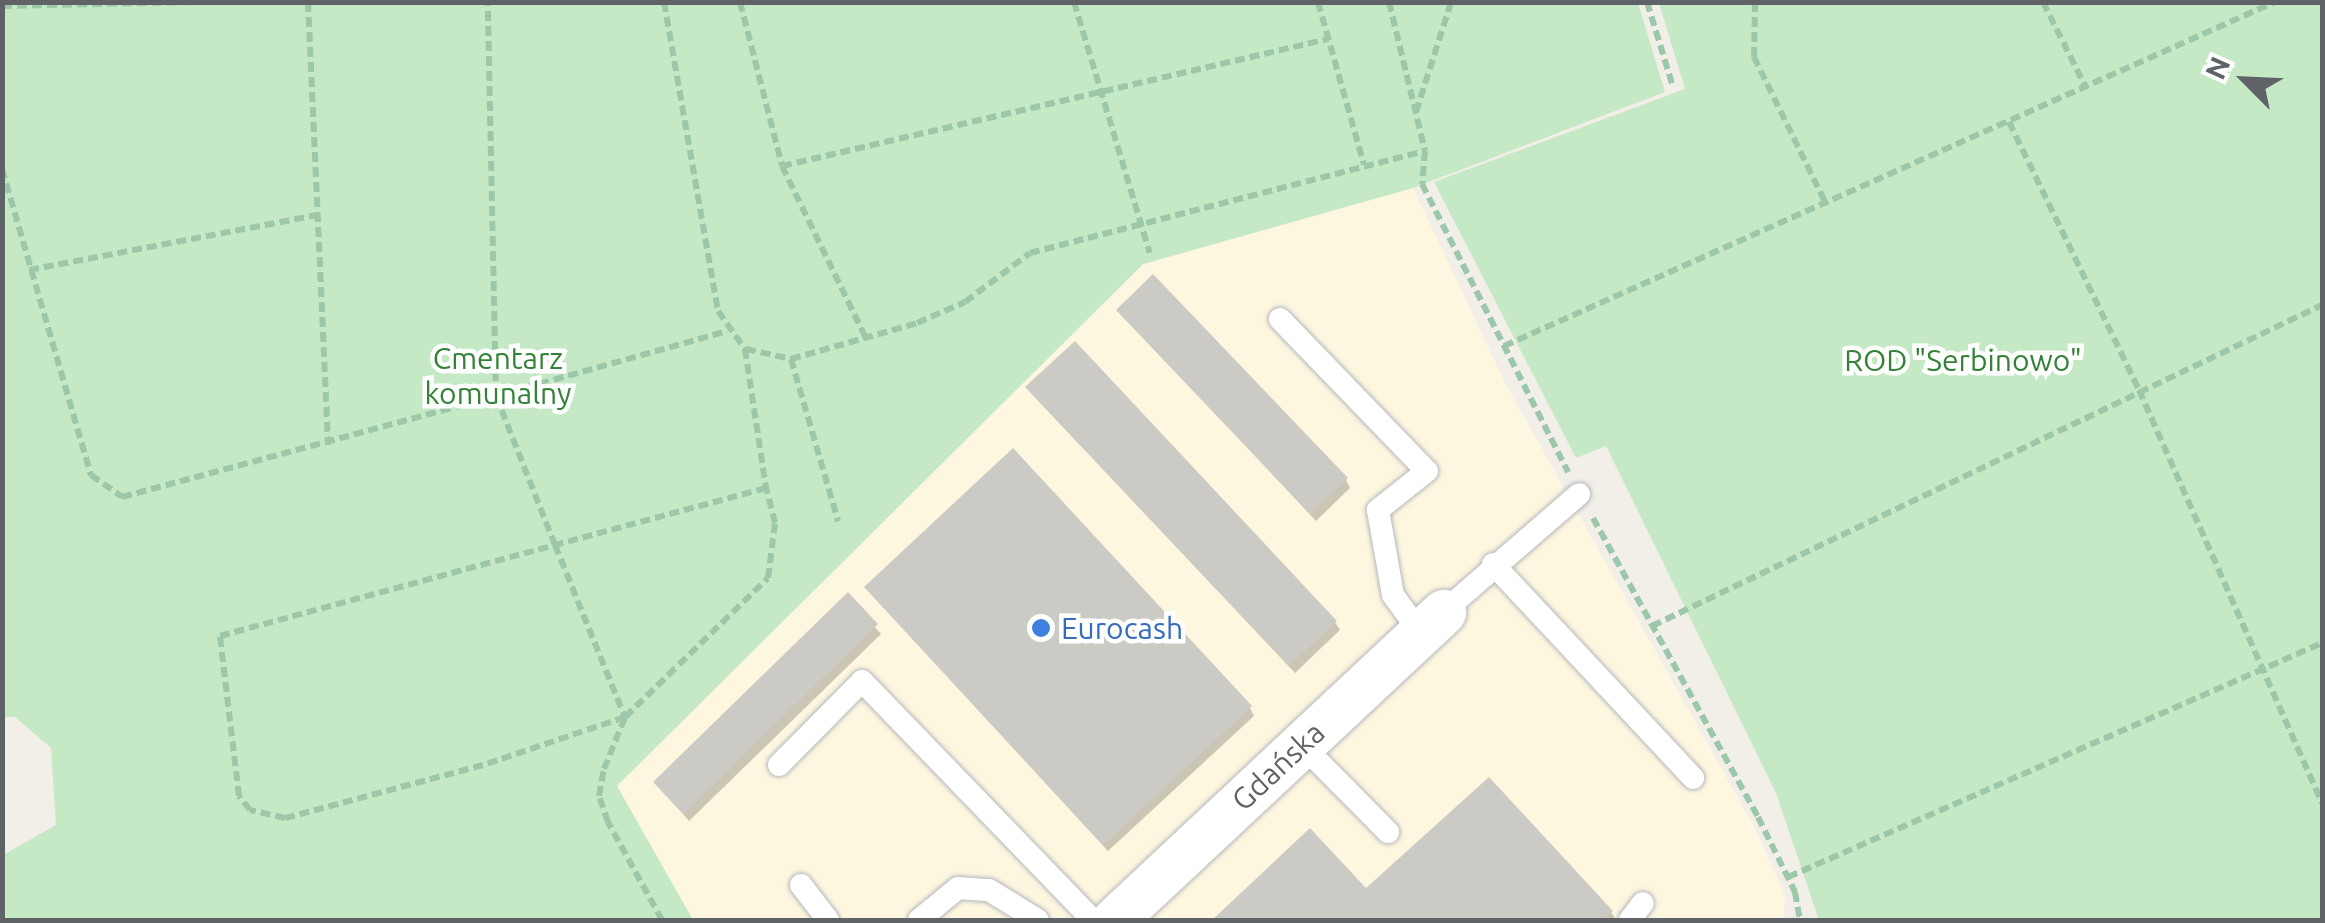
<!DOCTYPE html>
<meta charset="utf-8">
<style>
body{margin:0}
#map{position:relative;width:2325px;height:923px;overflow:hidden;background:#f1efe8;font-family:Ubuntu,sans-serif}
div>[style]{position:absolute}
.commercial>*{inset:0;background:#fef7e0}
.green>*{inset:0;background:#c5e8c5}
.shadow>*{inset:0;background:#0003}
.building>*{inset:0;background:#cccac5}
.path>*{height:6px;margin-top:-3px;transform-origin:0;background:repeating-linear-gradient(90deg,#9cc7a9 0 10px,transparent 0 15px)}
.roads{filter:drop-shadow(0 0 2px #b5b8bc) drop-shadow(0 0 2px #b5b8bc)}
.lane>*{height:22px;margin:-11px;padding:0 11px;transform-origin:11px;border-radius:11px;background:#fff}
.street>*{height:45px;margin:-22.5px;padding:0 22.5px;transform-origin:22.5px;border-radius:22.5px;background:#fff}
.dots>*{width:28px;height:28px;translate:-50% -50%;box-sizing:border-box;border:5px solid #fff;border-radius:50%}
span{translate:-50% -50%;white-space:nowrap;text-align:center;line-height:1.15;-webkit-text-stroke:9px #fff;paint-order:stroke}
.park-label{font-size:30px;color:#348238}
.shop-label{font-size:30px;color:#366cbe}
.left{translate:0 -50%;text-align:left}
.street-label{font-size:30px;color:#5f6368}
.frame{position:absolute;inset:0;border:5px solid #5f6368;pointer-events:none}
.north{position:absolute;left:2195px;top:30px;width:100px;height:100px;-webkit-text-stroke:8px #fff;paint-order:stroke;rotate:294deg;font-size:28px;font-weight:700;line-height:40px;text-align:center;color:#5f6368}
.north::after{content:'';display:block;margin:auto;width:35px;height:45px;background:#5f6368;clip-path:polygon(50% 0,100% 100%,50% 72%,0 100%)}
</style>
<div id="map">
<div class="commercial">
<i style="clip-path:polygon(1413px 188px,1505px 383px,1753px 825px,1785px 895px,1784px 920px,693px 920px,617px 786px,1144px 264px)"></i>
</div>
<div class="green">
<i style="clip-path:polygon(3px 2px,1638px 3px,1665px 92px,1413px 188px,1143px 264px,617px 786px,693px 920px,3px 920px,3px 855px,56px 825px,51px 748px,15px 717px,3px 717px)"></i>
<i style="clip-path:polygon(1659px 3px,2322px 3px,2322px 920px,1819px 920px,1776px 793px,1606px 446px,1576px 458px,1434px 182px,1685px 89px)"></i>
</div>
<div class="shadow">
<i style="clip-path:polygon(1119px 310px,1346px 480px,1350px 488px,1316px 521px)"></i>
<i style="clip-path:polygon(1033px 395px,1335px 622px,1340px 630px,1295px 673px)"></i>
<i style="clip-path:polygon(872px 595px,1250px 708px,1254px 716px,1108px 851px)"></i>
<i style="clip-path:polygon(848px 596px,881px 634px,689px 821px,656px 782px)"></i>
<i style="clip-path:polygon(1310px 832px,1364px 890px,1611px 912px,1616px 920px,1215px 920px)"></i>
</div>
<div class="building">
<i style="clip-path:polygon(1153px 274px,1348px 478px,1310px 514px,1116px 310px)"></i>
<i style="clip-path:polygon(1075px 341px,1337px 621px,1289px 666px,1025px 387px)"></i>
<i style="clip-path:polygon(1013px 448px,1252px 706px,1103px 845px,864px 587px)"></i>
<i style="clip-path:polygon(848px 592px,878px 624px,683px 814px,653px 782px)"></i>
<i style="clip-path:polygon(1489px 777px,1613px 911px,1603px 920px,1212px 920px,1310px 828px,1366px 888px)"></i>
</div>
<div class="path">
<i style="left:308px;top:2px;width:443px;rotate:87.4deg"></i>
<i style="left:664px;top:2px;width:314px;rotate:80.1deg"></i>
<i style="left:718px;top:311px;width:47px;rotate:54.6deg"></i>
<i style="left:745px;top:349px;width:141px;rotate:81.4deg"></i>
<i style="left:766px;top:488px;width:219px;rotate:164.9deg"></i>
<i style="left:555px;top:545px;width:160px;rotate:-111.6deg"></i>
<i style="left:496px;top:396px;width:240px;rotate:-15.7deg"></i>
<i style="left:740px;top:2px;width:169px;rotate:75.6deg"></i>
<i style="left:782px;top:166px;width:191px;rotate:64deg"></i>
<i style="left:1074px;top:2px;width:262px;rotate:73.2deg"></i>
<i style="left:1318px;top:2px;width:169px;rotate:74.2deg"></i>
<i style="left:1389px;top:2px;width:153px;rotate:76.4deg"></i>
<i style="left:1425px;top:151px;width:33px;rotate:95deg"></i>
<i style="left:1422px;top:184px;width:323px;rotate:63.1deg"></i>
<i style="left:1647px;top:2px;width:86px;rotate:73deg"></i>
<i style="left:1755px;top:2px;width:55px;rotate:91deg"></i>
<i style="left:1754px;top:57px;width:164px;rotate:63.9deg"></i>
<i style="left:2043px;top:2px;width:96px;rotate:63.4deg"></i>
<i style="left:2px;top:6px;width:192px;rotate:-1.2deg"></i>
<i style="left:1416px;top:112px;width:115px;rotate:-72.3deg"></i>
<i style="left:2009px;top:122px;width:298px;rotate:64.1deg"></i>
<i style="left:2139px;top:390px;width:452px;rotate:66.1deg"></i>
<i style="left:782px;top:166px;width:561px;rotate:-13.09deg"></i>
<i style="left:2px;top:169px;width:319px;rotate:73.8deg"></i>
<i style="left:91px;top:475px;width:38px;rotate:35deg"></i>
<i style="left:122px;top:497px;width:387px;rotate:-15.1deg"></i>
<i style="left:496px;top:396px;width:394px;rotate:-91.2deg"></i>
<i style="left:29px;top:270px;width:292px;rotate:-10.8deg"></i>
<i style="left:1504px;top:346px;width:844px;rotate:-24.05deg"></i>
<i style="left:746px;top:349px;width:46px;rotate:12.5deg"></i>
<i style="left:791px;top:359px;width:131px;rotate:-15.9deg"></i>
<i style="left:917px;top:323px;width:52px;rotate:-23.6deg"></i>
<i style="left:965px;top:302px;width:81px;rotate:-37deg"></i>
<i style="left:1030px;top:253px;width:408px;rotate:-14.5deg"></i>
<i style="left:791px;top:359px;width:169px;rotate:73.8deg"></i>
<i style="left:1593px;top:518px;width:342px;rotate:61.1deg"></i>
<i style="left:1758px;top:817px;width:84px;rotate:63.7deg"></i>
<i style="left:1795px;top:892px;width:28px;rotate:80deg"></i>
<i style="left:555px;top:545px;width:186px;rotate:67.9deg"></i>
<i style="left:625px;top:717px;width:150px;rotate:161.3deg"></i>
<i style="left:483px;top:765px;width:205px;rotate:165deg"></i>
<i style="left:285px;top:818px;width:36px;rotate:-167deg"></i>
<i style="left:250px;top:810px;width:18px;rotate:-128deg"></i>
<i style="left:239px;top:796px;width:161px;rotate:-96.8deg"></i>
<i style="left:220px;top:636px;width:347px;rotate:-15.2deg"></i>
<i style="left:1652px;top:626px;width:743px;rotate:-25.6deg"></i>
<i style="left:1788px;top:877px;width:583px;rotate:-23.66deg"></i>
<i style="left:662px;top:920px;width:112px;rotate:-118.9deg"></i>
<i style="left:608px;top:822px;width:28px;rotate:-109deg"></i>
<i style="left:599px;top:796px;width:27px;rotate:-80deg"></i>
<i style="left:604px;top:769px;width:56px;rotate:-68deg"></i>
<i style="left:625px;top:717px;width:199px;rotate:-44.2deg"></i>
<i style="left:768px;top:578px;width:55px;rotate:-82.7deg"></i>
<i style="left:775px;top:523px;width:36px;rotate:-104deg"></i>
</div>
<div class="roads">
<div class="lane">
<i style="left:1280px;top:319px;width:211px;rotate:46deg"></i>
<i style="left:1427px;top:471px;width:63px;rotate:141.5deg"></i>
<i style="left:1378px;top:510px;width:86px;rotate:80deg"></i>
<i style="left:1393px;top:595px;width:46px;rotate:53.9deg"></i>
<i style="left:1493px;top:564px;width:293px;rotate:46.9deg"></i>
<i style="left:1443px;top:612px;width:180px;rotate:-40.9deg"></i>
<i style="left:1301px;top:744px;width:124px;rotate:45.3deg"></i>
<i style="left:779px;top:765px;width:118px;rotate:-45.3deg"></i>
<i style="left:862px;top:681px;width:332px;rotate:46deg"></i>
<i style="left:801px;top:885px;width:44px;rotate:52.4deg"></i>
<i style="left:919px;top:920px;width:50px;rotate:-39.4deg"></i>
<i style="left:958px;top:888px;width:31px;rotate:4deg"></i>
<i style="left:989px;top:890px;width:57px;rotate:31.5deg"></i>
<i style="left:1630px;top:920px;width:21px;rotate:-53deg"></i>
</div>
<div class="street">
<i style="left:1114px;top:920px;width:451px;rotate:-43.1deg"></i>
</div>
</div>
<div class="dots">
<i style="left:1041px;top:628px;background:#3f7fe0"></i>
</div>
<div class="park-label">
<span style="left:498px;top:375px">Cmentarz<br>komunalny</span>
<span style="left:1963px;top:360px">ROD "Serbinowo"</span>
</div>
<div class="shop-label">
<span class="left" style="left:1061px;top:628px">Eurocash</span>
</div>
<div class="street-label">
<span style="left:1278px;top:766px;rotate:-43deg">Gdańska</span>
</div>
<div class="frame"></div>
<div class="north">N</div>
</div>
